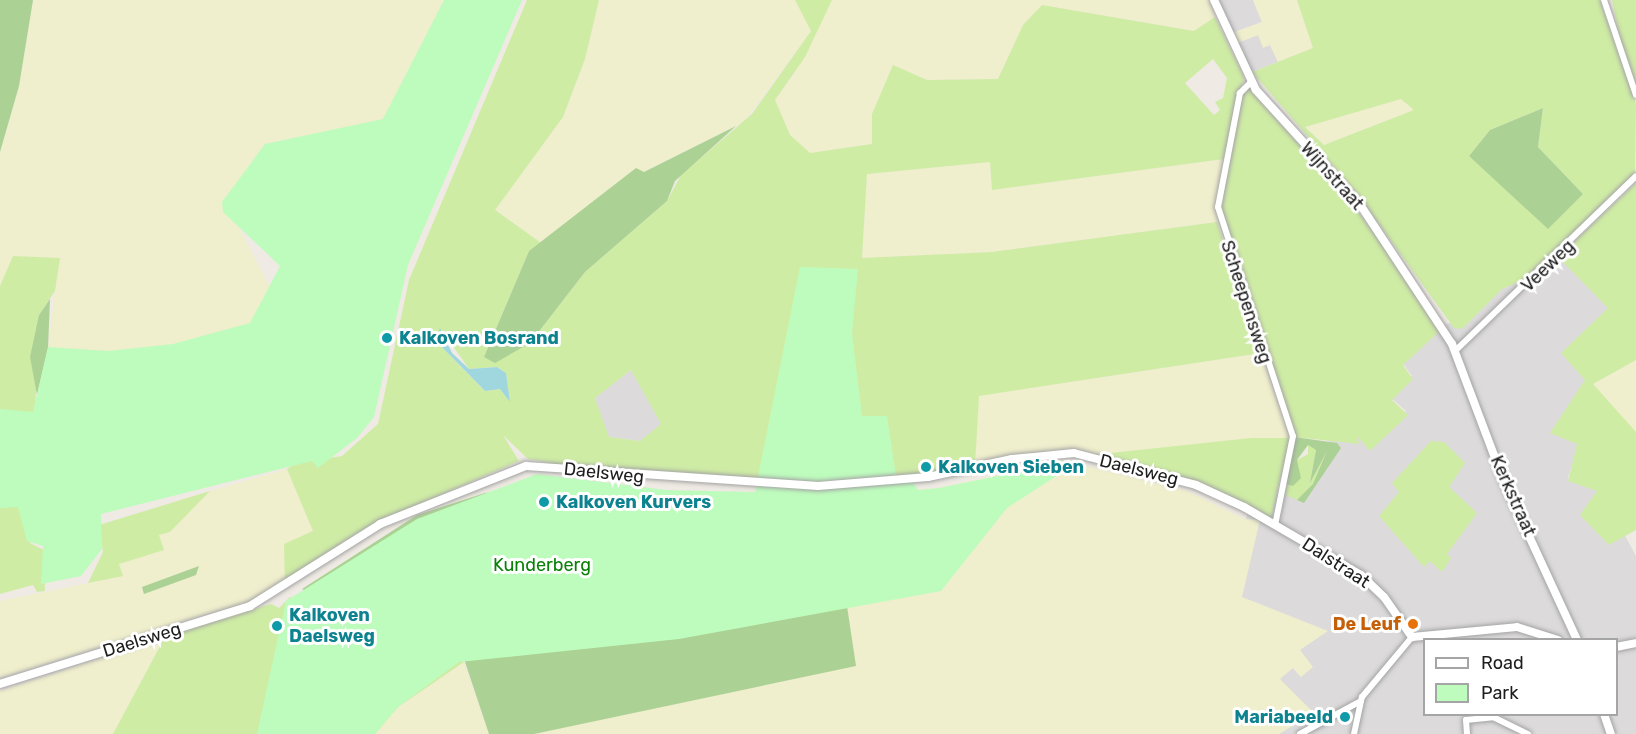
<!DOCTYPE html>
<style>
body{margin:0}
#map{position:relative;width:1636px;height:734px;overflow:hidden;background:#efeae3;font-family:Rubik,sans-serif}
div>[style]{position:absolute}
.residential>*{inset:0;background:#dcdada}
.farmland>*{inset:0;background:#efeecd}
.grass>*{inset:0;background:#cfeca5}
.forest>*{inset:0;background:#acd195}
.park>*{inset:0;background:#befcbd}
.water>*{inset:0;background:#a0d7df}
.roads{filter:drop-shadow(0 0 2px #a4a4a4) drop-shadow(0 0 2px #a4a4a4)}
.minor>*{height:6px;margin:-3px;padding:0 3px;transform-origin:3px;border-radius:3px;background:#fff}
.tertiary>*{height:8px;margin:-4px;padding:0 4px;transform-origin:4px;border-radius:4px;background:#fff}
.dots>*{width:16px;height:16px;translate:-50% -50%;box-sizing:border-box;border:3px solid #fff;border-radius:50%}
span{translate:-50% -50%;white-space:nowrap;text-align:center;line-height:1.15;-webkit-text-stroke:6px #fff;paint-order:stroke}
.street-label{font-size:18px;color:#1d1d1d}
.culture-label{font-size:18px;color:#0d838f;font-weight:700}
.left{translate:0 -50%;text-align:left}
.right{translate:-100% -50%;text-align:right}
.park-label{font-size:18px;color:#078106}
.food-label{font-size:18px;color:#c56008;font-weight:700}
.legend{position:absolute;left:1423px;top:638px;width:195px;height:78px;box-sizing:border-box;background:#fff;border:2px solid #a5a5a5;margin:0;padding:8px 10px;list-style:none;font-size:18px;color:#1d1d1d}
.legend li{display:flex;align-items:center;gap:12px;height:30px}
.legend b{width:30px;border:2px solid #a5a5a5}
</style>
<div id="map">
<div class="residential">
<i style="clip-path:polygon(1219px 0,1253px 0,1262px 22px,1232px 33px)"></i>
<i style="clip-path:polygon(1258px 35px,1270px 45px,1278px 62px,1252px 72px,1237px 43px)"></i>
<i style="clip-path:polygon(evenodd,1550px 245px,1618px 311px,1568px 478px,1601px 491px,1636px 556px,1636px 734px,1275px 734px,1278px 678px,1291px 666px,1299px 675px,1311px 666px,1227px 594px,1249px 507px,1281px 489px,1335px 435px,1353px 430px,1369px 447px,1406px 411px,1390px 397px,1412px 376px,1401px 361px,1442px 324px,1453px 323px,1502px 284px,1506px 288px,1550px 245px,1424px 640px,1616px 640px,1616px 714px,1424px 714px,1424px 640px)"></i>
<i style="clip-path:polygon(631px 370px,662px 424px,640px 441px,608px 437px,595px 398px)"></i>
</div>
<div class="farmland">
<i style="clip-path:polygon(33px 0,444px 0,383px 120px,265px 144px,226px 202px,275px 297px,253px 336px,188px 368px,48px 348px,55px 291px,13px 256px,0 286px,0 152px,19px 86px)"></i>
<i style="clip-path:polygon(599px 0,795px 0,811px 31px,744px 122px,642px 173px,541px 243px,495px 210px,563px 117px,585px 59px)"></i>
<i style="clip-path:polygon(832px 0,1210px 0,1215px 17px,1194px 31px,1042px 5px,1023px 25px,998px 79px,927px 80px,893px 65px,872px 114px,872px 144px,810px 153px,790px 135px,775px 100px,793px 76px)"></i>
<i style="clip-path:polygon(1253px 0,1297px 0,1313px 48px,1278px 62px,1270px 45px,1263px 48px,1258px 35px,1237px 43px,1232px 33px,1262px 22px)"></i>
<i style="clip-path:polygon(1401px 99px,1415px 110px,1324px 145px,1305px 126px)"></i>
<i style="clip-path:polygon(1224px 159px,1217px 222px,992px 252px,862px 258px,867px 174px,990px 162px,992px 190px)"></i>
<i style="clip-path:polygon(1261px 353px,1290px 438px,1092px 455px,1055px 450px,975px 465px,978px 396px)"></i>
<i style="clip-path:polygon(1636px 360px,1636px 432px,1592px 384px)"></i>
<i style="clip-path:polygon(1083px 465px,1187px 491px,1245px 519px,1260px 520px,1242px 597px,1328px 631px,1300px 650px,1313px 667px,1301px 677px,1293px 668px,1280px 679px,1314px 713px,1279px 734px,534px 734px,643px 710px,844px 586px,883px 492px,937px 488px,1044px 466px)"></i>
<i style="clip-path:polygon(287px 469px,313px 531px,285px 585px,229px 611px,227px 608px,0 678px,0 601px,123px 576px,119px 564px,164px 550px,159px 535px,170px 532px,210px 491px)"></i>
<i style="clip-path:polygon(165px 637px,113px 734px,0 734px,0 691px)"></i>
<i style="clip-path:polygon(459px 662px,464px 662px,489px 734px,375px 734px,398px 707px)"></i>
</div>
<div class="grass">
<i style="clip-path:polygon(evenodd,527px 0,599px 0,585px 59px,563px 117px,495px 210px,541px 243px,529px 251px,484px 357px,530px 343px,585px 272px,667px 201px,681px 175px,752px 114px,811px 31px,795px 0,832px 0,805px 57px,775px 100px,790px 135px,810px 153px,872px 144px,872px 114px,893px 65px,927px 80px,998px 79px,1023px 25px,1042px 5px,1194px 31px,1215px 17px,1244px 77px,1224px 159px,992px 190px,990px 162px,867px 174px,862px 258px,992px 252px,1217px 222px,1261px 353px,979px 396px,975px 465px,911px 477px,802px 482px,611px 472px,585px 476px,558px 473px,547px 462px,528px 459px,503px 435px,519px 461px,382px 520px,285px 585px,284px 544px,313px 531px,287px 469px,296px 463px,342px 456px,378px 424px,409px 280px,527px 0,1213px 59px,1227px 78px,1223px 98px,1215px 102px,1220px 110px,1214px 115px,1185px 83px,1213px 59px,527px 0,443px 332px,469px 369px,497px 367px,506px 373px,510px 402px,500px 389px,485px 391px,459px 365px,435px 340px,443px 332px,527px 0,631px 370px,661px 424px,640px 441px,609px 437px,595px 398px,631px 370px)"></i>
<i style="clip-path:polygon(evenodd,1297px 0,1600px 0,1636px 104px,1635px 173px,1537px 274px,1502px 289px,1462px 329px,1454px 328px,1355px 191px,1252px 72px,1313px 48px,1297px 0,1401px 99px,1414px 110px,1324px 145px,1305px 127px,1401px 99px,1297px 0,1543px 108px,1538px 147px,1583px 194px,1491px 175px,1469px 156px,1490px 130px,1543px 108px)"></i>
<i style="clip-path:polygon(1612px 0,1636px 0,1636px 84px,1620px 38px)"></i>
<i style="clip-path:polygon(1249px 89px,1351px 202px,1443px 328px,1403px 365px,1413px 379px,1392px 400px,1408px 415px,1370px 451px,1357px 436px,1359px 444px,1294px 437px,1221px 209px,1243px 92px)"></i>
<i style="clip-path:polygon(1636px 183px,1636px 360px,1593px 384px,1636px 432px,1636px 530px,1609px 545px,1580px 515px,1597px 491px,1568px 481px,1577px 444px,1550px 433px,1585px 380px,1561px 353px,1608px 308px,1558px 257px)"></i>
<i style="clip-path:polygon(13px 256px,60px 258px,55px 291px,39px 315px,30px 543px,44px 550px,45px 591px,37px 592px,33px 585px,0 594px,0 286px)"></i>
<i style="clip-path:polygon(1251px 438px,1290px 438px,1271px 518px,1205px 484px,1092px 455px)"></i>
<i style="clip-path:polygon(1431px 441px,1444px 442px,1465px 463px,1449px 487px,1477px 513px,1447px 554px,1451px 558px,1442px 572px,1430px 561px,1424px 567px,1379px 516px,1399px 492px,1392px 483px)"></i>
<i style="clip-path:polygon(1308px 444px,1316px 450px,1310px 482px,1327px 451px,1313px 484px,1297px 500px,1284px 494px,1297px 460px,1308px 454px)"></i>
<i style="clip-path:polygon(210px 491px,170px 532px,159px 535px,164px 550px,119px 564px,123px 576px,88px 583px,103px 552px,99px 525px)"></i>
<i style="clip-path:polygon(290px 597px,464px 662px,398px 707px,375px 734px,113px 734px,165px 637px,271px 604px,279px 608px)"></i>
</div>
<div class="forest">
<i style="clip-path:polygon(0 0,33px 0,19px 86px,0 152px)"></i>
<i style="clip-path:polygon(1543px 108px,1538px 147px,1583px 194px,1548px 229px,1469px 156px,1490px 130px)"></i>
<i style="clip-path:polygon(736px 126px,675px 181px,667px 201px,585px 272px,530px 343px,495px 363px,484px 357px,529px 251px,636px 168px,644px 172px)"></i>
<i style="clip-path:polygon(50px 299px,48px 348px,37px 395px,30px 357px,39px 315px)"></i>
<i style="clip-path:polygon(1294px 437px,1337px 443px,1341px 448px,1304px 503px,1297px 500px,1313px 484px,1327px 451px,1310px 483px,1316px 450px,1308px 445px,1297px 460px,1301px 478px,1293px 486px,1286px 484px)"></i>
<i style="clip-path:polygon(588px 481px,648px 488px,844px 586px,856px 666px,534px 734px,489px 734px,464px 659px,302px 589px,417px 515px,485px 493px)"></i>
<i style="clip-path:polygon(199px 566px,196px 575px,144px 594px,142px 587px)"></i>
</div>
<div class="park">
<i style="clip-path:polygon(444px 0,522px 0,408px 265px,374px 417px,357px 438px,318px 468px,312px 461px,101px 514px,102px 549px,81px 576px,41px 584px,43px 546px,27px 541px,18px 507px,0 508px,0 409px,33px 412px,48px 347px,108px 351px,173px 344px,250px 323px,280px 266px,223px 212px,222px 202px,265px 144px,383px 119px)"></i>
<i style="clip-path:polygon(800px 267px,858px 269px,852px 333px,862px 416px,887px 416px,897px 483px,913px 482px,918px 490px,939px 488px,1056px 464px,1070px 467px,1007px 508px,941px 591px,679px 639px,459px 662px,398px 707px,375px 734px,257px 734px,286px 601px,417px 519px,537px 474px,666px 490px,755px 492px)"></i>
</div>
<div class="water">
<i style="clip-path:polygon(440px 328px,452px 353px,469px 369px,497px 367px,506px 373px,510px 402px,500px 389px,485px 391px,435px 340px)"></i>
</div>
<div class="roads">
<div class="minor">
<i style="left:1604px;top:0;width:100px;rotate:71.4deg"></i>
<i style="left:1251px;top:82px;width:16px;rotate:135deg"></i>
<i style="left:1240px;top:93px;width:116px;rotate:100.9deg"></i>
<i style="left:1218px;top:207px;width:241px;rotate:71.9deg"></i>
<i style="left:1293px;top:436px;width:91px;rotate:101.4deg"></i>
<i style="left:1456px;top:350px;width:250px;rotate:-44deg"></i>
<i style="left:1300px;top:734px;width:69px;rotate:-28.4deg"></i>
<i style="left:1354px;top:734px;width:38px;rotate:-78deg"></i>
<i style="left:1362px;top:697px;width:78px;rotate:-50.2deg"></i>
<i style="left:1467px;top:734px;width:14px;rotate:-94deg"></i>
<i style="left:1466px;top:720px;width:27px;rotate:-6deg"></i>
<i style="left:1493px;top:717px;width:39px;rotate:26deg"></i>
</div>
<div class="tertiary">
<i style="left:1214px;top:0;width:99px;rotate:65deg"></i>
<i style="left:1256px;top:90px;width:156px;rotate:47.8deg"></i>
<i style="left:1361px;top:206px;width:165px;rotate:56.6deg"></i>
<i style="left:1452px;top:344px;width:150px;rotate:69.3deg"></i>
<i style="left:1505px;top:484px;width:172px;rotate:65.2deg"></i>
<i style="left:1616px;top:647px;width:20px;rotate:-11deg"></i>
<i style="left:0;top:684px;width:262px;rotate:-17.3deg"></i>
<i style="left:250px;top:606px;width:154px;rotate:-32.2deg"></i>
<i style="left:380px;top:524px;width:157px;rotate:-21.7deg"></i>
<i style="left:526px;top:466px;width:293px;rotate:3.9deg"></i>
<i style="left:818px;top:486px;width:110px;rotate:-4.7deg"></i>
<i style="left:928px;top:477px;width:86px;rotate:-12.1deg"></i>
<i style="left:1012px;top:459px;width:62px;rotate:-5.5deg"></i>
<i style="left:1074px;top:453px;width:126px;rotate:14.7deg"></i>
<i style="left:1196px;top:485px;width:53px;rotate:24.6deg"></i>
<i style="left:1244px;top:507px;width:135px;rotate:30.2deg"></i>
<i style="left:1361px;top:575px;width:32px;rotate:44deg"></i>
<i style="left:1384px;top:597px;width:49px;rotate:55deg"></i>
<i style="left:1412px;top:637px;width:105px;rotate:-5.4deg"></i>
<i style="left:1517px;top:627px;width:43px;rotate:17.6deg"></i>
<i style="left:1604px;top:714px;width:21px;rotate:71deg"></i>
</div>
</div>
<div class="dots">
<i style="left:387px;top:338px;background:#0f9aa8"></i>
<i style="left:926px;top:467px;background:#0f9aa8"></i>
<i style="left:544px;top:502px;background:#0f9aa8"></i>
<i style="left:1413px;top:624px;background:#e8710a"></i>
<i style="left:277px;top:626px;background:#0f9aa8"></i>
<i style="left:1345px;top:717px;background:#0f9aa8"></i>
</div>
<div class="street-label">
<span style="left:1332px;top:176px;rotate:48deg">Wijnstraat</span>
<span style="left:1548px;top:266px;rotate:-44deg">Veeweg</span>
<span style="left:1246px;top:302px;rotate:72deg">Scheepensweg</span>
<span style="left:1139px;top:470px;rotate:14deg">Daelsweg</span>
<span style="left:604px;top:473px;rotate:6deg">Daelsweg</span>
<span style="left:1513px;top:496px;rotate:66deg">Kerkstraat</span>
<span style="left:1336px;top:563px;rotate:33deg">Dalstraat</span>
<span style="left:142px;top:640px;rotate:-17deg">Daelsweg</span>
</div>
<div class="culture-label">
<span class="left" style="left:399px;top:338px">Kalkoven Bosrand</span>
<span class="left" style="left:938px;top:467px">Kalkoven Sieben</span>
<span class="left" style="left:556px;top:502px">Kalkoven Kurvers</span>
<span class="left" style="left:289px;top:626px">Kalkoven<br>Daelsweg</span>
<span class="right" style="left:1333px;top:717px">Mariabeeld</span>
</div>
<div class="park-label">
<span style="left:542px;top:565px">Kunderberg</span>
</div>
<div class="food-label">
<span class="right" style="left:1401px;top:624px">De Leuf</span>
</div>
<ul class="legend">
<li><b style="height:8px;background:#fff"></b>Road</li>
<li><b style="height:16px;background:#befcbd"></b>Park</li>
</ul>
</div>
